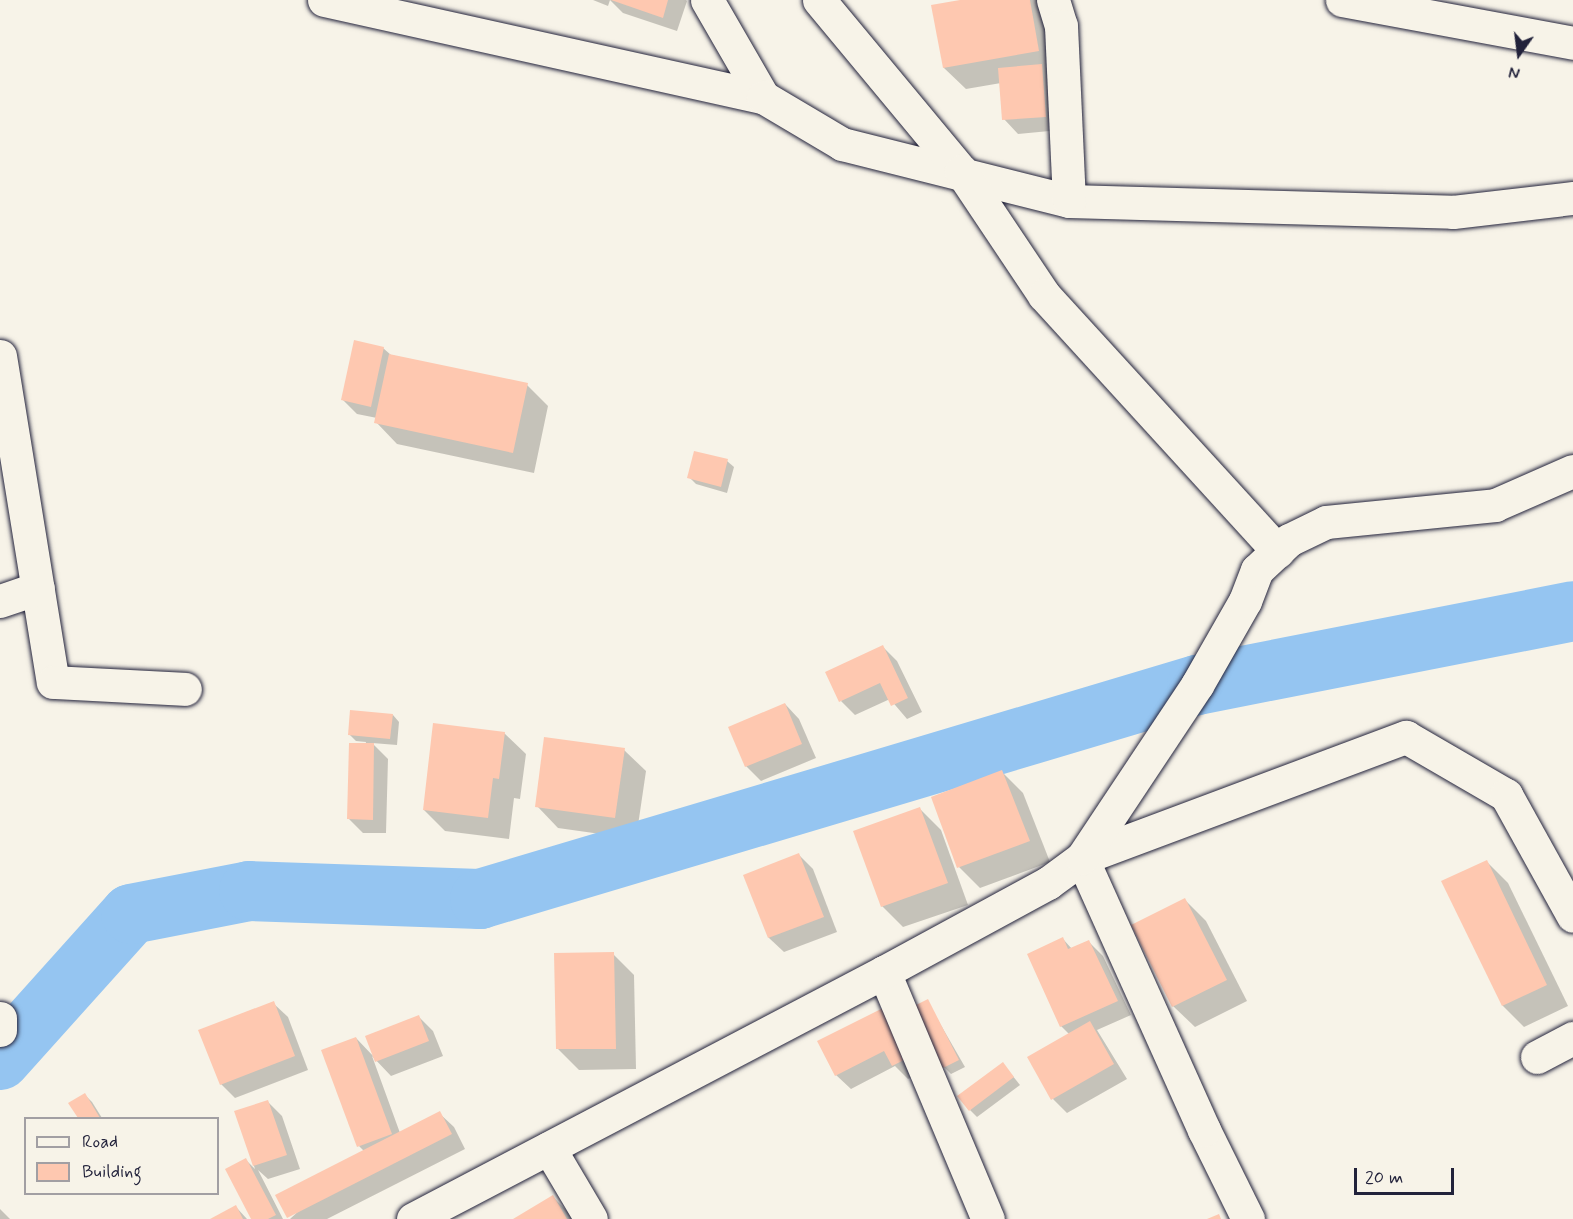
<!DOCTYPE html>
<style>
body{margin:0}
#map{position:relative;width:1573px;height:1219px;overflow:hidden;background:#f7f3e8;font-family:Mynerve,sans-serif}
div>[style]{position:absolute}
.shadow>*{inset:0;background:#0003}
.river>*{height:60px;margin:-30px;padding:0 30px;transform-origin:30px;border-radius:30px;background:#95c5f1}
.building>*{inset:0;background:#fec8b0}
.roads{filter:drop-shadow(0 0 2px #22223b) drop-shadow(0 0 2px #22223b)}
.minor>*{height:33px;margin:-16.5px;padding:0 16.5px;transform-origin:16.5px;border-radius:16.5px;background:#f7f3e8}
.tertiary>*{height:33px;margin:-16.5px;padding:0 16.5px;transform-origin:16.5px;border-radius:16.5px;background:#f7f3e8}
span{translate:-50% -50%;white-space:nowrap;text-align:center;line-height:1.15;-webkit-text-stroke:4.5px #f7f3e8;paint-order:stroke}
.legend{position:absolute;left:24px;top:1117px;width:195px;height:78px;box-sizing:border-box;background:#f7f3e8;border:2px solid #a29fa3;margin:0;padding:8px 10px;list-style:none;font-size:18px;color:#22223b}
.legend li{display:flex;align-items:center;gap:12px;height:30px}
.legend b{width:30px;border:2px solid #a29fa3}
.north{position:absolute;left:1489px;top:24px;width:60px;height:60px;-webkit-text-stroke:4px #f7f3e8;paint-order:stroke;rotate:194deg;font-size:16px;font-weight:700;line-height:24px;text-align:center;color:#22223b}
.north::after{content:'';display:block;margin:auto;width:21px;height:27px;background:#22223b;clip-path:polygon(50% 0,100% 100%,50% 72%,0 100%)}
.scale{position:absolute;left:1354px;top:1168px;width:100px;height:27px;box-sizing:border-box;border:3px solid #22223b;border-top:0;padding-left:8px;font-size:18px;line-height:21px;white-space:nowrap;color:#22223b;-webkit-text-stroke:4px #f7f3e8;paint-order:stroke}
</style>
<div id="map">
<div class="shadow">
<i style="clip-path:polygon(593px 0,686px 0,687px 1px,677px 31px,623px 13px,610px 0,608px 6px)"></i>
<i style="clip-path:polygon(968px 0,1038px 0,1048px 10px,1060px 130px,1018px 134px,1004px 119px,1001px 83px,966px 89px,944px 68px,933px 6px)"></i>
<i style="clip-path:polygon(383px 348px,391px 355px,527px 385px,548px 406px,534px 473px,397px 444px,376px 422px,377px 418px,357px 414px,343px 400px)"></i>
<i style="clip-path:polygon(727px 461px,734px 467px,727px 493px,696px 484px,689px 477px)"></i>
<i style="clip-path:polygon(883px 647px,897px 661px,922px 712px,907px 719px,890px 699px,855px 715px,841px 701px)"></i>
<i style="clip-path:polygon(785px 704px,799px 719px,816px 758px,761px 781px,746px 766px)"></i>
<i style="clip-path:polygon(393px 715px,399px 722px,397px 745px,372px 743px,388px 759px,386px 833px,363px 833px,349px 819px,366px 742px,356px 741px,349px 734px)"></i>
<i style="clip-path:polygon(504px 733px,526px 754px,520px 799px,514px 798px,509px 839px,445px 831px,424px 810px)"></i>
<i style="clip-path:polygon(624px 750px,646px 771px,636px 839px,558px 828px,537px 806px)"></i>
<i style="clip-path:polygon(1002px 772px,1023px 793px,1050px 862px,980px 888px,959px 867px)"></i>
<i style="clip-path:polygon(920px 809px,941px 830px,968px 905px,903px 927px,882px 906px)"></i>
<i style="clip-path:polygon(799px 855px,813px 869px,837px 932px,784px 952px,769px 938px,745px 876px)"></i>
<i style="clip-path:polygon(1487px 862px,1508px 883px,1568px 1006px,1524px 1027px,1503px 1006px,1443px 882px)"></i>
<i style="clip-path:polygon(1185px 900px,1206px 921px,1247px 1001px,1195px 1027px,1173px 1006px)"></i>
<i style="clip-path:polygon(1063px 939px,1072px 949px,1089px 942px,1103px 956px,1131px 1015px,1097px 1030px,1127px 1079px,1067px 1113px,1053px 1099px,1069px 1034px,1061px 1026px)"></i>
<i style="clip-path:polygon(613px 954px,634px 975px,636px 1069px,579px 1070px,557px 1048px)"></i>
<i style="clip-path:polygon(927px 1001px,965px 1067px,951px 1074px,944px 1067px)"></i>
<i style="clip-path:polygon(273px 1003px,288px 1017px,308px 1070px,235px 1098px,221px 1084px)"></i>
<i style="clip-path:polygon(884px 1008px,924px 1071px,908px 1079px,895px 1066px,851px 1089px,836px 1075px)"></i>
<i style="clip-path:polygon(419px 1017px,433px 1031px,443px 1056px,391px 1076px,372px 1056px,400px 1133px,439px 1113px,454px 1127px,465px 1149px,327px 1219px,290px 1219px,364px 1151px,359px 1146px,356px 1038px,375px 1058px)"></i>
<i style="clip-path:polygon(1003px 1064px,1020px 1085px,977px 1117px,970px 1110px)"></i>
<i style="clip-path:polygon(85px 1095px,92px 1102px,102px 1118px,79px 1118px,70px 1103px)"></i>
<i style="clip-path:polygon(268px 1102px,282px 1116px,300px 1169px,268px 1179px,258px 1170px,283px 1219px,252px 1219px,246px 1160px,255px 1169px,236px 1112px)"></i>
<i style="clip-path:polygon(553px 1197px,575px 1219px,516px 1219px)"></i>
<i style="clip-path:polygon(236px 1207px,247px 1219px,213px 1219px)"></i>
<i style="clip-path:polygon(0 1209px,10px 1219px,0 1219px)"></i>
</div>
<div class="river">
<i style="left:0;top:1060px;width:196px;rotate:-48.1deg"></i>
<i style="left:131px;top:914px;width:120px;rotate:-11deg"></i>
<i style="left:249px;top:891px;width:231px;rotate:2deg"></i>
<i style="left:480px;top:899px;width:748px;rotate:-16.62deg"></i>
<i style="left:1197px;top:685px;width:383px;rotate:-11.1deg"></i>
</div>
<div class="building">
<i style="clip-path:polygon(611px 0,668px 0,663px 18px)"></i>
<i style="clip-path:polygon(960px 0,1030px 0,1039px 51px,943px 68px,931px 5px)"></i>
<i style="clip-path:polygon(1042px 64px,1046px 117px,1002px 120px,998px 68px)"></i>
<i style="clip-path:polygon(354px 340px,384px 347px,371px 407px,341px 400px)"></i>
<i style="clip-path:polygon(389px 354px,528px 383px,513px 453px,374px 423px)"></i>
<i style="clip-path:polygon(694px 451px,728px 459px,721px 487px,687px 478px)"></i>
<i style="clip-path:polygon(883px 645px,908px 698px,891px 706px,880px 683px,839px 702px,825px 672px)"></i>
<i style="clip-path:polygon(785px 703px,802px 744px,745px 767px,728px 727px)"></i>
<i style="clip-path:polygon(350px 710px,393px 714px,390px 739px,348px 735px)"></i>
<i style="clip-path:polygon(433px 723px,505px 732px,499px 779px,493px 778px,488px 818px,423px 810px)"></i>
<i style="clip-path:polygon(544px 737px,625px 748px,615px 818px,535px 807px)"></i>
<i style="clip-path:polygon(349px 743px,374px 743px,373px 820px,347px 819px)"></i>
<i style="clip-path:polygon(1002px 770px,1030px 841px,957px 868px,931px 797px)"></i>
<i style="clip-path:polygon(920px 807px,948px 883px,881px 907px,853px 831px)"></i>
<i style="clip-path:polygon(799px 853px,824px 917px,768px 938px,743px 875px)"></i>
<i style="clip-path:polygon(1487px 860px,1547px 985px,1502px 1006px,1441px 881px)"></i>
<i style="clip-path:polygon(1185px 898px,1227px 980px,1172px 1007px,1131px 925px)"></i>
<i style="clip-path:polygon(1063px 937px,1068px 949px,1089px 940px,1118px 1001px,1060px 1027px,1027px 954px)"></i>
<i style="clip-path:polygon(614px 952px,616px 1049px,556px 1049px,554px 953px)"></i>
<i style="clip-path:polygon(928px 999px,959px 1060px,943px 1068px,912px 1007px)"></i>
<i style="clip-path:polygon(274px 1001px,295px 1056px,220px 1085px,198px 1030px)"></i>
<i style="clip-path:polygon(885px 1007px,910px 1057px,892px 1066px,884px 1051px,835px 1076px,817px 1041px)"></i>
<i style="clip-path:polygon(419px 1015px,429px 1041px,375px 1062px,365px 1036px)"></i>
<i style="clip-path:polygon(1090px 1021px,1114px 1064px,1051px 1100px,1027px 1057px)"></i>
<i style="clip-path:polygon(356px 1037px,392px 1134px,357px 1147px,321px 1050px)"></i>
<i style="clip-path:polygon(1003px 1062px,1014px 1077px,969px 1111px,957px 1096px)"></i>
<i style="clip-path:polygon(85px 1093px,100px 1118px,78px 1118px,68px 1103px)"></i>
<i style="clip-path:polygon(268px 1100px,287px 1155px,253px 1166px,234px 1111px)"></i>
<i style="clip-path:polygon(440px 1111px,452px 1134px,287px 1218px,275px 1195px)"></i>
<i style="clip-path:polygon(246px 1158px,276px 1215px,268px 1219px,251px 1219px,225px 1169px)"></i>
<i style="clip-path:polygon(553px 1195px,567px 1219px,513px 1219px)"></i>
<i style="clip-path:polygon(236px 1205px,243px 1219px,210px 1219px)"></i>
<i style="clip-path:polygon(1219px 1214px,1221px 1219px,1207px 1219px)"></i>
</div>
<div class="roads">
<div class="minor">
<i style="left:324px;top:0;width:450px;rotate:12.5deg"></i>
<i style="left:707px;top:0;width:112px;rotate:60deg"></i>
<i style="left:763px;top:97px;width:92px;rotate:30.7deg"></i>
<i style="left:842px;top:144px;width:234px;rotate:14.1deg"></i>
<i style="left:1069px;top:201px;width:384px;rotate:1.6deg"></i>
<i style="left:1453px;top:212px;width:121px;rotate:-6.7deg"></i>
<i style="left:819px;top:0;width:222px;rotate:50.3deg"></i>
<i style="left:961px;top:171px;width:149px;rotate:56.2deg"></i>
<i style="left:1044px;top:295px;width:347px;rotate:47.6deg"></i>
<i style="left:1053px;top:0;width:27px;rotate:73deg"></i>
<i style="left:1061px;top:26px;width:175px;rotate:87.4deg"></i>
<i style="left:1342px;top:0;width:235px;rotate:10.5deg"></i>
<i style="left:0;top:356px;width:330px;rotate:80.8deg"></i>
<i style="left:53px;top:682px;width:132px;rotate:3deg"></i>
<i style="left:0;top:601px;width:40px;rotate:-18.9deg"></i>
<i style="left:884px;top:972px;width:268px;rotate:67.2deg"></i>
<i style="left:0;top:1018px;width:12px;rotate:90deg"></i>
<i style="left:1537px;top:1057px;width:41px;rotate:-27.8deg"></i>
<i style="left:549px;top:1148px;width:82px;rotate:59.4deg"></i>
<i style="left:1248px;top:1219px;width:99px;rotate:-116.3deg"></i>
<i style="left:1204px;top:1130px;width:298px;rotate:-114.2deg"></i>
<i style="left:1082px;top:858px;width:346px;rotate:-20.5deg"></i>
<i style="left:1406px;top:737px;width:116px;rotate:30.1deg"></i>
<i style="left:1506px;top:795px;width:138px;rotate:61deg"></i>
</div>
<div class="tertiary">
<i style="left:413px;top:1219px;width:532px;rotate:-27.67deg"></i>
<i style="left:884px;top:972px;width:187px;rotate:-28.5deg"></i>
<i style="left:1048px;top:883px;width:42px;rotate:-36.3deg"></i>
<i style="left:1082px;top:858px;width:208px;rotate:-56.4deg"></i>
<i style="left:1197px;top:685px;width:97px;rotate:-60.3deg"></i>
<i style="left:1245px;top:601px;width:33px;rotate:-69deg"></i>
<i style="left:1257px;top:570px;width:44px;rotate:-43.2deg"></i>
<i style="left:1289px;top:540px;width:41px;rotate:-25.9deg"></i>
<i style="left:1326px;top:522px;width:170px;rotate:-5.7deg"></i>
<i style="left:1495px;top:505px;width:85px;rotate:-23.6deg"></i>
</div>
</div>
<ul class="legend">
<li><b style="height:8px;background:#f7f3e8"></b>Road</li>
<li><b style="height:16px;background:#fec8b0"></b>Building</li>
</ul>
<div class="north">N</div>
<div class="scale">20 m</div>
</div>
